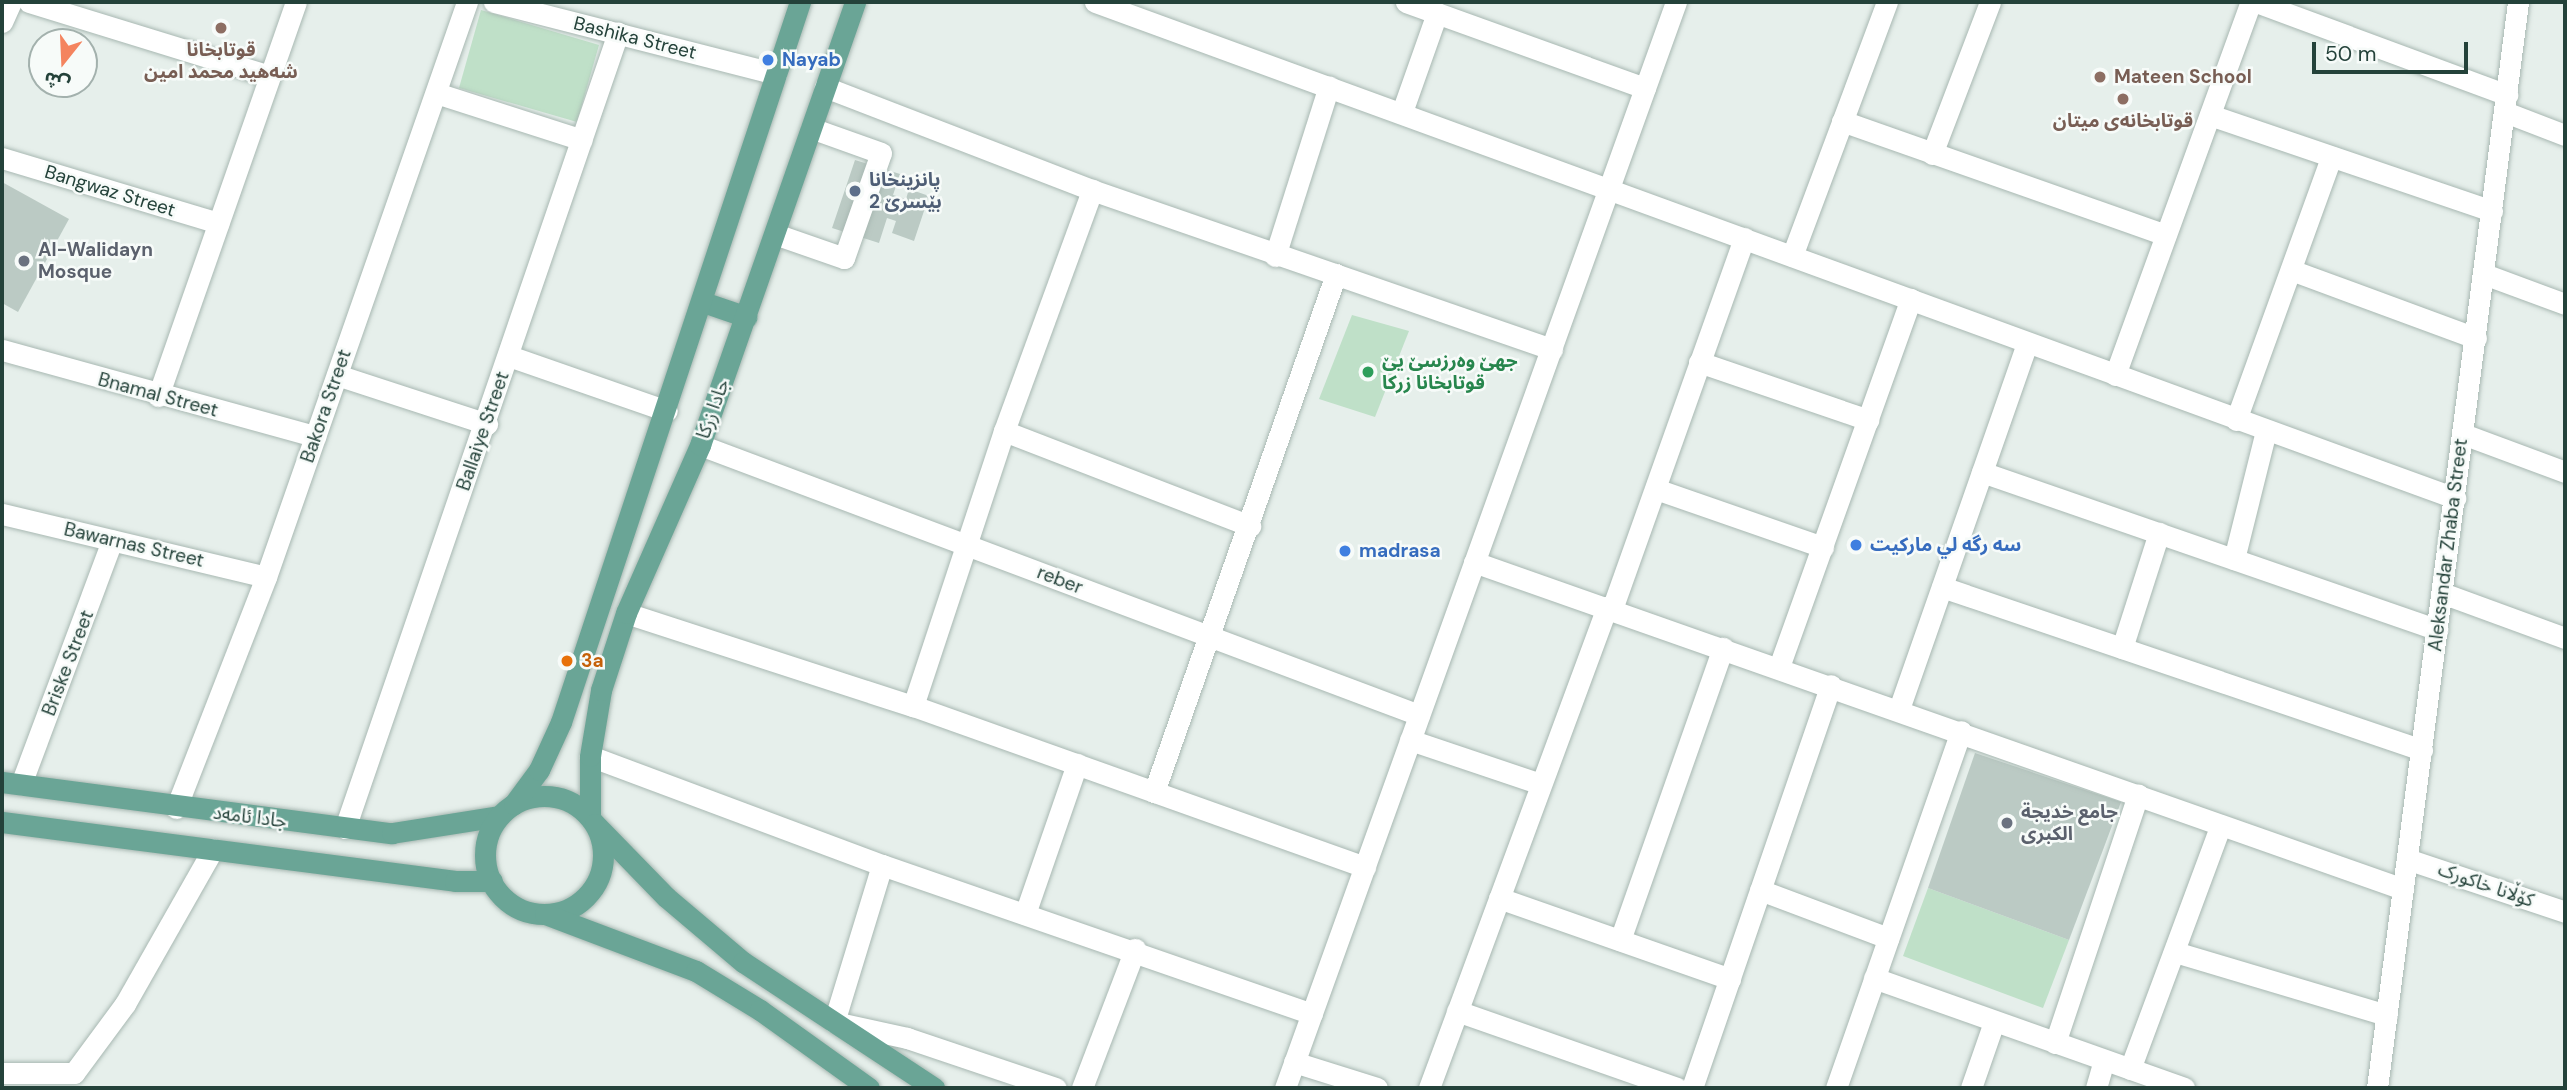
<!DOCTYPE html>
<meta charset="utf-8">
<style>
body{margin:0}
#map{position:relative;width:2567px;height:1090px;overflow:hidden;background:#e6efeb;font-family:"DM Sans","Noto Sans Arabic",sans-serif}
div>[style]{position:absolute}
.green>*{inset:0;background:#bfe0c8}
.building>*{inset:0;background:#bbcac4}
.roads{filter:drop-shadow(0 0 2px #a8b8b2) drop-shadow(0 0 2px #a8b8b2)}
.minor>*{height:21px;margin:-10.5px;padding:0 10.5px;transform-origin:10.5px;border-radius:10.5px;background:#fff}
.major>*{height:21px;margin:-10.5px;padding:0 10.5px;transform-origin:10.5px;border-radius:10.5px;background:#6aa596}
.major>.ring{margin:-10.5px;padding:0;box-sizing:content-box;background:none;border:21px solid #6aa596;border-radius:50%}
.dots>*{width:19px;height:19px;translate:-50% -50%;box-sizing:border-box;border:4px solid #f7fbf9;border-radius:50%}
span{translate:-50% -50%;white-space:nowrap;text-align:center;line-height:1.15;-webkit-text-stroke:5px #f7fbf9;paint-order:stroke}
.street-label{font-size:19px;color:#24423a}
.education-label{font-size:19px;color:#785e54;font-weight:700}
.left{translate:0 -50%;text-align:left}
.shop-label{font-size:19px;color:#366cbe;font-weight:700}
.service-label{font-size:19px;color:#4e5e75;font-weight:700}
.worship-label{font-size:19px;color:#5b616d;font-weight:700}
.leisure-label{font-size:19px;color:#27864d;font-weight:700}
.food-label{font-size:19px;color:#c56008;font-weight:700}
.frame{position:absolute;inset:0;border:4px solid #24423a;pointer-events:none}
.north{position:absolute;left:28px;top:28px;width:70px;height:70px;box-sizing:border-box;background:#f7fbf9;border:2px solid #a3b1ad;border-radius:50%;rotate:198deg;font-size:19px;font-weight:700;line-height:28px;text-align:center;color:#24423a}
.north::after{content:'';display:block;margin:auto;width:24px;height:32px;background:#f4845f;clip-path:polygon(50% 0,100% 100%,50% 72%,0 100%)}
.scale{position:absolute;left:2312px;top:42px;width:156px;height:32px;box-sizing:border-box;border:4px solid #24423a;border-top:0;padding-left:9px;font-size:21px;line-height:24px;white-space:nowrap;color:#24423a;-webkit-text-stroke:5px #f7fbf9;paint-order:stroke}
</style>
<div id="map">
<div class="green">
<i style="clip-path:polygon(481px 10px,599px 45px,577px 122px,459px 88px)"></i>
<i style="clip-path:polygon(1352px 315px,1409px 331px,1375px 417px,1319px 399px)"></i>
<i style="clip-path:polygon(1928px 888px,2069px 940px,2043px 1008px,1903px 956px)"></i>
</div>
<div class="building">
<i style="clip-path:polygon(855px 160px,900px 174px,893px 195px,906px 199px,909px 189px,929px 196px,914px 241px,892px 233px,896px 221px,887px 218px,879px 243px,832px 228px)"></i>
<i style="clip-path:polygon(2px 182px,69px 219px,18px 312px,2px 303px)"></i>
<i style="clip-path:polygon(1975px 753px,2121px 802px,2069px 940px,1928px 888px)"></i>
</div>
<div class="roads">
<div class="minor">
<i style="left:29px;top:2px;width:252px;rotate:17.1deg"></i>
<i style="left:494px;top:2px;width:291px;rotate:14.3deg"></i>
<i style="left:1095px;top:2px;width:1448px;rotate:20.04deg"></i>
<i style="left:1406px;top:2px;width:254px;rotate:19.8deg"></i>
<i style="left:2256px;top:2px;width:268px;rotate:20.3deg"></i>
<i style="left:2px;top:22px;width:22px;rotate:-66deg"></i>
<i style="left:825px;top:87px;width:286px;rotate:21.1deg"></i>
<i style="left:1092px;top:190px;width:487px;rotate:19.1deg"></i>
<i style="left:436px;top:93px;width:153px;rotate:17.8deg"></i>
<i style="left:1402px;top:112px;width:105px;rotate:-70.5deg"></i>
<i style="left:2505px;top:112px;width:64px;rotate:21deg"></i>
<i style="left:2210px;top:115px;width:298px;rotate:18.8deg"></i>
<i style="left:1842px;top:121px;width:343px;rotate:19.4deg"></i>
<i style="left:1932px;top:154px;width:163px;rotate:-69.1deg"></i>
<i style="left:2px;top:158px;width:226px;rotate:16.7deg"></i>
<i style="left:775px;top:234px;width:73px;rotate:19.2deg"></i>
<i style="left:844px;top:258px;width:111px;rotate:-70.6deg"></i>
<i style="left:881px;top:153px;width:74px;rotate:-160.3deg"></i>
<i style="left:1275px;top:256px;width:178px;rotate:-72.4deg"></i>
<i style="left:1792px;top:256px;width:271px;rotate:-69.5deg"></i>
<i style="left:2291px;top:270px;width:197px;rotate:20.2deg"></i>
<i style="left:2484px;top:274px;width:86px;rotate:20.3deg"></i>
<i style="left:2px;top:350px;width:325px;rotate:15.4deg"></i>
<i style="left:509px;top:356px;width:167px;rotate:19.2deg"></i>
<i style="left:1699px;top:362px;width:179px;rotate:18.9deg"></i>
<i style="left:337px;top:375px;width:158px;rotate:18.1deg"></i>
<i style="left:2115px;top:375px;width:397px;rotate:-70deg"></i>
<i style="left:158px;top:396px;width:417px;rotate:-70.7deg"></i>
<i style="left:2236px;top:420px;width:280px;rotate:-70.1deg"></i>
<i style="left:1004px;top:431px;width:264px;rotate:21.1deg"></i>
<i style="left:2463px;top:434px;width:109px;rotate:20.4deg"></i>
<i style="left:700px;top:445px;width:768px;rotate:20.58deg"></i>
<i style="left:1982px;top:472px;width:482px;rotate:19.1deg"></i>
<i style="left:1656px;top:489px;width:177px;rotate:19.2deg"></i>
<i style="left:2px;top:514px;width:271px;rotate:13.4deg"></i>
<i style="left:2234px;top:559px;width:132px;rotate:-76deg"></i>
<i style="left:1474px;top:562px;width:985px;rotate:19.39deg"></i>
<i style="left:1942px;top:587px;width:507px;rotate:18.76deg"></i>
<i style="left:2442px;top:593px;width:131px;rotate:20.1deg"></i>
<i style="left:1612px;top:609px;width:394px;rotate:-70.4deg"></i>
<i style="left:626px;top:613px;width:302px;rotate:18deg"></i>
<i style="left:913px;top:706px;width:480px;rotate:19.6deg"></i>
<i style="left:2122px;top:648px;width:121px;rotate:-72.2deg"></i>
<i style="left:1779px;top:667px;width:391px;rotate:-70.3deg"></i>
<i style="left:913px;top:706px;width:290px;rotate:-71.7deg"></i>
<i style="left:1004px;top:431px;width:257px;rotate:-69.9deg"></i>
<i style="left:1899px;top:709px;width:388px;rotate:-70.7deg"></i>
<i style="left:1410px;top:740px;width:138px;rotate:18.6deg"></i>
<i style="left:590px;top:756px;width:312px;rotate:20.5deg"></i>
<i style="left:882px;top:865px;width:455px;rotate:19.1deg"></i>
<i style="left:21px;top:784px;width:260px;rotate:-69.5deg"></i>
<i style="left:1154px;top:792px;width:549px;rotate:-70.64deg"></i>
<i style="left:176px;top:808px;width:248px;rotate:-68.7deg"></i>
<i style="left:266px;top:577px;width:609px;rotate:-70.73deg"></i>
<i style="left:345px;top:828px;width:841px;rotate:-71.05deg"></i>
<i style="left:2407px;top:859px;width:167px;rotate:18.5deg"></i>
<i style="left:882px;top:865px;width:164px;rotate:107deg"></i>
<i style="left:834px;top:1022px;width:75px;rotate:12.4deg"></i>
<i style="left:907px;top:1038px;width:157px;rotate:18.6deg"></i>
<i style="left:1760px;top:890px;width:137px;rotate:20.6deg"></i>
<i style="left:1499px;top:898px;width:245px;rotate:19.3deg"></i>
<i style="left:1025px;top:914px;width:159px;rotate:-70.9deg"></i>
<i style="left:1620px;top:940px;width:310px;rotate:-70.6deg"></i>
<i style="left:2175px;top:952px;width:221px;rotate:16.6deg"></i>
<i style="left:1874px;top:978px;width:329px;rotate:19.5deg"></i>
<i style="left:1457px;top:1011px;width:233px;rotate:19.3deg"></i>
<i style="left:2055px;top:1043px;width:262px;rotate:-71.5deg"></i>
<i style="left:1294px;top:1062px;width:87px;rotate:17.4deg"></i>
<i style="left:2130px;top:1069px;width:258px;rotate:-69.6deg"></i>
<i style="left:2px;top:1073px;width:72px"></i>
<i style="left:74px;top:1073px;width:86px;rotate:-53.5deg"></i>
<i style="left:125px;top:1004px;width:178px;rotate:-60.4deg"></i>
<i style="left:1082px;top:1088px;width:149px;rotate:-69.1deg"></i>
<i style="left:1285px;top:1088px;width:1154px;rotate:-70.2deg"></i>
<i style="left:1429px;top:1088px;width:513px;rotate:-69.69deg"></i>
<i style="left:1692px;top:1088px;width:426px;rotate:-71deg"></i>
<i style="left:1836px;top:1088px;width:378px;rotate:-70.7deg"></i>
<i style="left:1971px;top:1088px;width:70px;rotate:-70.8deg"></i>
<i style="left:2096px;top:1088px;width:29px;rotate:-74deg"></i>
<i style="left:2377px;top:1088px;width:1095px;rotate:-82.6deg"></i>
</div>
<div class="major">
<i style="left:703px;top:302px;width:46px;rotate:18.8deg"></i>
<i style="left:2px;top:782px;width:393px;rotate:7.5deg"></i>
<i style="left:392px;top:833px;width:108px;rotate:-9deg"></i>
<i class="ring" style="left:485px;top:796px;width:97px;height:97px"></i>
<i style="left:514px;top:804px;width:42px;rotate:-53.7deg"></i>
<i style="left:539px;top:770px;width:53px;rotate:-65.4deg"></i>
<i style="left:561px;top:722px;width:759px;rotate:-71.64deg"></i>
<i style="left:590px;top:817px;width:61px;rotate:-90deg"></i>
<i style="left:590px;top:756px;width:67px;rotate:-80.5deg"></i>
<i style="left:601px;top:690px;width:81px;rotate:-72deg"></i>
<i style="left:626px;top:613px;width:184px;rotate:-66.2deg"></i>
<i style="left:700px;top:445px;width:469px;rotate:-70.7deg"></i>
<i style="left:2px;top:822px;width:457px;rotate:7.4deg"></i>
<i style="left:455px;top:881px;width:37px"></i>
<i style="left:595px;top:824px;width:102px;rotate:45.8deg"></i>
<i style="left:666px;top:897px;width:101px;rotate:40.2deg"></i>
<i style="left:743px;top:962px;width:229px;rotate:33.4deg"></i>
<i style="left:545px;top:914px;width:161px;rotate:20.7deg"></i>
<i style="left:696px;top:971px;width:75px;rotate:31.4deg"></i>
<i style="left:760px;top:1010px;width:134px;rotate:35.6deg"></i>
</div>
</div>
<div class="dots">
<i style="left:221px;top:28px;background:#8d6e63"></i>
<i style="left:768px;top:60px;background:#3f7fe0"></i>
<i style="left:2100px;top:77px;background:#8d6e63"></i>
<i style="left:2123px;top:99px;background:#8d6e63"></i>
<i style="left:855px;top:191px;background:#5c6f8a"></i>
<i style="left:24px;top:261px;background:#6b7280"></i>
<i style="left:1368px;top:372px;background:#2e9e5b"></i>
<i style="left:1856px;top:545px;background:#3f7fe0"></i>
<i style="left:1345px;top:551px;background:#3f7fe0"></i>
<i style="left:567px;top:661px;background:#e8710a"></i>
<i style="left:2007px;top:823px;background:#6b7280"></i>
</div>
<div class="street-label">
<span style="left:635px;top:38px;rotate:14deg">Bashika Street</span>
<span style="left:110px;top:191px;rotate:17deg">Bangwaz Street</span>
<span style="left:158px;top:395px;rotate:15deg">Bnamal Street</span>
<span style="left:326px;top:406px;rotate:-71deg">Bakora Street</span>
<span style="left:713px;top:409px;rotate:-70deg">جادا زرکا</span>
<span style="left:483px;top:431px;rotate:-71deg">Ballaiye Street</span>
<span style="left:134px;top:545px;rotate:13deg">Bawarnas Street</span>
<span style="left:2448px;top:545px;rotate:-83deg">Aleksandar Zhaba Street</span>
<span style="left:1060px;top:580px;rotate:21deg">reber</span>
<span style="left:68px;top:663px;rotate:-69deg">Briske Street</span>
<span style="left:250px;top:817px;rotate:7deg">جادا ئامەد</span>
<span style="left:2486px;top:885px;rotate:19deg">کۆڵانا خاکورک</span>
</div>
<div class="education-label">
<span style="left:221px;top:61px">قوتابخانا<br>شەهید محمد امین</span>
<span class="left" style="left:2114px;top:77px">Mateen School</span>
<span style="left:2123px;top:121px">قوتابخانەی میتان</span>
</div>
<div class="shop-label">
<span class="left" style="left:782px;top:60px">Nayab</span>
<span class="left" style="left:1870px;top:545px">سه رگه لي ماركيت</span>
<span class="left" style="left:1359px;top:551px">madrasa</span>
</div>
<div class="service-label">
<span class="left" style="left:869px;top:191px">پانزینخانا<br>بێسرێ 2</span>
</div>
<div class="worship-label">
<span class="left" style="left:38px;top:261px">Al-Walidayn<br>Mosque</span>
<span class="left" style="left:2021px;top:823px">جامع خدیجة<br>الکبری</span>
</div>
<div class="leisure-label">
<span class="left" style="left:1382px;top:372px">جھێ وەرزسێ یێ<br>قوتابخانا زرکا</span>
</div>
<div class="food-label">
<span class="left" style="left:581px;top:661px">3a</span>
</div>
<div class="frame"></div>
<div class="north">ش</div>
<div class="scale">50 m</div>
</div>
